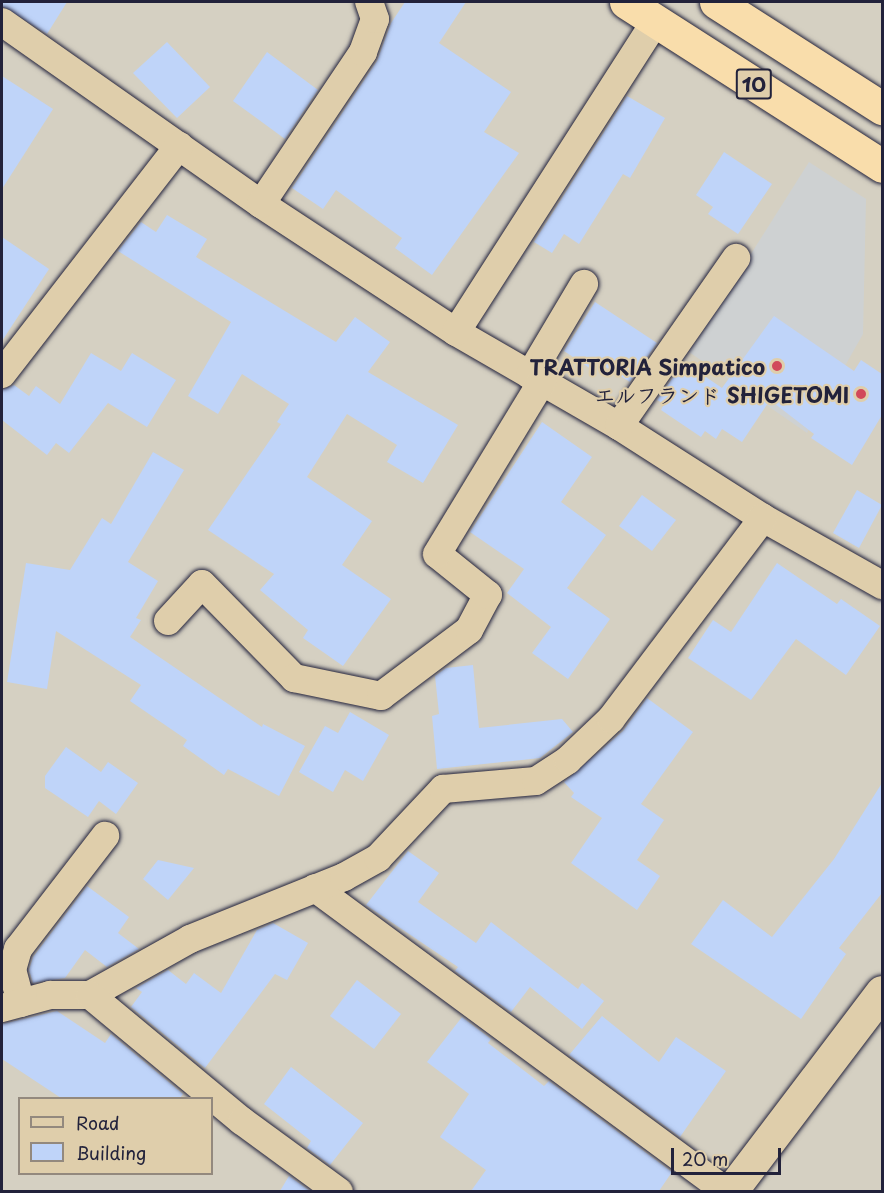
<!DOCTYPE html>
<meta charset="utf-8">
<style>
body{margin:0}
#map{position:relative;width:884px;height:1193px;overflow:hidden;background:#d5d0c2;font-family:"Playpen Sans","Klee One",sans-serif}
div>[style]{position:absolute}
.built>*{inset:0;background:#ced1d2}
.building>*{inset:0;background:#bfd4f9}
.roads{filter:drop-shadow(0 0 2px #22223b) drop-shadow(0 0 2px #22223b)}
.street>*{height:28px;margin:-14px;padding:0 14px;transform-origin:14px;border-radius:14px;background:#dfceab}
.secondary>*{height:33px;margin:-16.5px;padding:0 16.5px;transform-origin:16.5px;border-radius:16.5px;background:#dfceab}
.highway>*{height:33px;margin:-16.5px;padding:0 16.5px;transform-origin:16.5px;border-radius:16.5px;background:#f9ddab}
.dots>*{width:16px;height:16px;translate:-50% -50%;box-sizing:border-box;border:3px solid #dfceab;border-radius:50%}
span{translate:-50% -50%;white-space:nowrap;text-align:center;line-height:1.15;-webkit-text-stroke:4.5px #dfceab;paint-order:stroke}
.shield-label span{padding:2px 4px;background:#dfceab;border:2px solid;border-radius:4px;-webkit-text-stroke-width:0}
.shield-label{font-size:20px;color:#22223b;font-weight:700}
.poi-label{font-size:21px;color:#22223b;font-weight:700}
.right{translate:-100% -50%;text-align:right}
.frame{position:absolute;inset:0;border:3px solid #22223b;pointer-events:none}
.legend{position:absolute;left:18px;top:1097px;width:195px;height:78px;box-sizing:border-box;background:#dfceab;border:2px solid #93897e;margin:0;padding:8px 10px;list-style:none;font-size:18px;color:#22223b}
.legend li{display:flex;align-items:center;gap:12px;height:30px}
.legend b{width:30px;border:2px solid #93897e}
.scale{position:absolute;left:671px;top:1148px;width:110px;height:27px;box-sizing:border-box;border:3px solid #22223b;border-top:0;padding-left:8px;font-size:18px;line-height:21px;white-space:nowrap;color:#22223b;-webkit-text-stroke:4px #dfceab;paint-order:stroke}
</style>
<div id="map">
<div class="built">
<i style="clip-path:polygon(809px 162px,866px 199px,863px 334px,807px 433px,689px 352px)"></i>
</div>
<div class="building">
<i style="clip-path:polygon(2px 2px,67px 2px,47px 34px,2px 6px)"></i>
<i style="clip-path:polygon(405px 2px,466px 2px,439px 43px,511px 92px,484px 132px,519px 153px,432px 275px,395px 248px,402px 238px,336px 190px,323px 209px,292px 188px,377px 61px,391px 23px)"></i>
<i style="clip-path:polygon(167px 42px,210px 87px,177px 118px,133px 73px)"></i>
<i style="clip-path:polygon(267px 52px,318px 90px,285px 139px,233px 101px)"></i>
<i style="clip-path:polygon(2px 76px,53px 109px,2px 189px)"></i>
<i style="clip-path:polygon(627px 96px,665px 118px,630px 178px,623px 174px,579px 244px,564px 234px,552px 253px,534px 242px)"></i>
<i style="clip-path:polygon(724px 152px,772px 184px,738px 234px,708px 214px,713px 207px,696px 195px)"></i>
<i style="clip-path:polygon(167px 215px,207px 239px,196px 257px,336px 342px,355px 317px,390px 342px,368px 372px,458px 425px,423px 483px,387px 462px,397px 445px,347px 414px,307px 477px,372px 521px,342px 565px,391px 599px,343px 666px,303px 638px,308px 630px,260px 590px,274px 574px,208px 530px,281px 424px,277px 422px,289px 404px,242px 374px,218px 414px,188px 396px,231px 322px,118px 251px,141px 222px,156px 232px)"></i>
<i style="clip-path:polygon(2px 237px,49px 269px,2px 341px)"></i>
<i style="clip-path:polygon(595px 302px,657px 343px,630px 382px,596px 361px,591px 369px,564px 351px)"></i>
<i style="clip-path:polygon(774px 316px,854px 371px,861px 360px,882px 374px,882px 415px,852px 465px,811px 438px,814px 434px,770px 400px,742px 442px,722px 429px,716px 439px,705px 431px,701px 437px,661px 410px,664px 404px,657px 400px,684px 362px,722px 388px)"></i>
<i style="clip-path:polygon(91px 353px,121px 371px,132px 353px,176px 380px,147px 427px,108px 403px,69px 453px,56px 443px,47px 455px,2px 420px,2px 390px,14px 385px,29px 396px,36px 386px,60px 404px)"></i>
<i style="clip-path:polygon(542px 422px,592px 457px,561px 502px,606px 535px,567px 588px,610px 619px,568px 679px,532px 653px,551px 627px,507px 593px,524px 569px,470px 532px)"></i>
<i style="clip-path:polygon(153px 452px,184px 470px,128px 562px,158px 581px,136px 618px,141px 620px,130px 637px,262px 727px,263px 724px,305px 746px,279px 796px,228px 769px,224px 775px,183px 746px,187px 740px,130px 701px,141px 685px,56px 631px,47px 689px,7px 682px,26px 563px,70px 570px,102px 518px,111px 524px)"></i>
<i style="clip-path:polygon(857px 490px,882px 505px,859px 548px,833px 533px)"></i>
<i style="clip-path:polygon(642px 495px,676px 520px,652px 551px,619px 526px)"></i>
<i style="clip-path:polygon(777px 563px,837px 604px,841px 599px,880px 626px,846px 675px,796px 639px,751px 700px,688px 658px,713px 620px,731px 632px)"></i>
<i style="clip-path:polygon(473px 665px,479px 728px,562px 719px,573px 732px,540px 758px,437px 769px,432px 716px,439px 714px,435px 676px,446px 668px)"></i>
<i style="clip-path:polygon(647px 698px,693px 732px,641px 804px,664px 820px,637px 860px,660px 876px,637px 910px,571px 863px,602px 818px,571px 797px,574px 793px,564px 782px,623px 731px)"></i>
<i style="clip-path:polygon(350px 712px,389px 735px,363px 781px,345px 770px,333px 792px,299px 772px,325px 726px,338px 733px)"></i>
<i style="clip-path:polygon(66px 747px,101px 772px,108px 762px,138px 783px,116px 814px,99px 801px,88px 817px,45px 788px,45px 776px)"></i>
<i style="clip-path:polygon(882px 783px,882px 893px,839px 948px,846px 954px,801px 1019px,691px 944px,723px 900px,772px 937px,834px 859px)"></i>
<i style="clip-path:polygon(408px 851px,439px 873px,418px 902px,476px 943px,491px 922px,578px 989px,582px 983px,604px 1001px,582px 1029px,530px 987px,511px 1012px,455px 971px,458px 967px,366px 905px)"></i>
<i style="clip-path:polygon(158px 860px,194px 868px,168px 900px,143px 879px)"></i>
<i style="clip-path:polygon(87px 886px,129px 917px,118px 933px,139px 949px,107px 967px,85px 950px,65px 978px,33px 983px,29px 970px,33px 957px)"></i>
<i style="clip-path:polygon(273px 923px,308px 943px,287px 980px,275px 974px,205px 1068px,131px 1007px,142px 992px,136px 988px,168px 970px,186px 984px,194px 973px,221px 993px,257px 930px)"></i>
<i style="clip-path:polygon(357px 980px,401px 1014px,374px 1049px,330px 1016px)"></i>
<i style="clip-path:polygon(57px 1011px,105px 1043px,111px 1034px,183px 1094px,180px 1098px,61px 1098px,2px 1059px,2px 1024px)"></i>
<i style="clip-path:polygon(602px 1016px,659px 1062px,676px 1037px,726px 1071px,680px 1137px,569px 1055px)"></i>
<i style="clip-path:polygon(462px 1017px,491px 1039px,488px 1043px,544px 1086px,549px 1081px,672px 1172px,659px 1191px,471px 1191px,486px 1170px,440px 1137px,469px 1094px,427px 1062px)"></i>
<i style="clip-path:polygon(291px 1067px,363px 1123px,330px 1165px,307px 1148px,311px 1141px,264px 1104px)"></i>
<i style="clip-path:polygon(289px 1176px,310px 1191px,280px 1191px)"></i>
</div>
<div class="roads">
<div class="street">
<i style="left:2px;top:22px;width:317px;rotate:35.1deg"></i>
<i style="left:261px;top:204px;width:233px;rotate:33.3deg"></i>
<i style="left:456px;top:332px;width:188px;rotate:30deg"></i>
<i style="left:619px;top:426px;width:171px;rotate:32.6deg"></i>
<i style="left:763px;top:518px;width:137px;rotate:29.4deg"></i>
<i style="left:261px;top:204px;width:183px;rotate:-56.1deg"></i>
<i style="left:363px;top:52px;width:35px;rotate:-70deg"></i>
<i style="left:375px;top:19px;width:18px;rotate:-109deg"></i>
<i style="left:456px;top:332px;width:370px;rotate:-57.3deg"></i>
<i style="left:2px;top:374px;width:289px;rotate:-52.2deg"></i>
<i style="left:530px;top:375px;width:106px;rotate:-59.3deg"></i>
<i style="left:619px;top:426px;width:205px;rotate:-55.1deg"></i>
<i style="left:168px;top:621px;width:50px;rotate:-47.4deg"></i>
<i style="left:202px;top:584px;width:132px;rotate:45.6deg"></i>
<i style="left:294px;top:678px;width:89px;rotate:11.7deg"></i>
<i style="left:381px;top:696px;width:110px;rotate:-36.9deg"></i>
<i style="left:469px;top:630px;width:40px;rotate:-62deg"></i>
<i style="left:488px;top:595px;width:65px;rotate:-141.2deg"></i>
<i style="left:437px;top:554px;width:202px;rotate:-58.7deg"></i>
<i style="left:315px;top:888px;width:512px;rotate:36.42deg"></i>
<i style="left:90px;top:995px;width:115px;rotate:-29.2deg"></i>
<i style="left:190px;top:939px;width:166px;rotate:-21.9deg"></i>
<i style="left:344px;top:877px;width:39px;rotate:-29deg"></i>
<i style="left:378px;top:858px;width:95px;rotate:-46.7deg"></i>
<i style="left:443px;top:789px;width:93px;rotate:-4.9deg"></i>
<i style="left:536px;top:781px;width:38px;rotate:-33deg"></i>
<i style="left:568px;top:760px;width:59px;rotate:-43.6deg"></i>
<i style="left:611px;top:719px;width:252px;rotate:-52.9deg"></i>
<i style="left:21px;top:1003px;width:34px;rotate:-105deg"></i>
<i style="left:12px;top:970px;width:22px;rotate:-74deg"></i>
<i style="left:18px;top:949px;width:143px;rotate:-52.4deg"></i>
<i style="left:2px;top:1008px;width:50px;rotate:-15.2deg"></i>
<i style="left:50px;top:995px;width:40px"></i>
<i style="left:90px;top:995px;width:197px;rotate:39.7deg"></i>
<i style="left:242px;top:1121px;width:120px;rotate:36.2deg"></i>
</div>
<div class="secondary">
<i style="left:730px;top:1192px;width:251px;rotate:-52.8deg"></i>
</div>
<div class="highway">
<i style="left:626px;top:2px;width:304px;rotate:32.6deg"></i>
<i style="left:716px;top:2px;width:197px;rotate:32.6deg"></i>
</div>
</div>
<div class="dots">
<i style="left:777px;top:366px;background:#d1495b"></i>
<i style="left:861px;top:394px;background:#d1495b"></i>
</div>
<div class="shield-label">
<span style="left:754px;top:84px">10</span>
</div>
<div class="poi-label">
<span class="right" style="left:765px;top:366px">TRATTORIA Simpatico</span>
<span class="right" style="left:849px;top:394px">エルフランド SHIGETOMI</span>
</div>
<div class="frame"></div>
<ul class="legend">
<li><b style="height:8px;background:#dfceab"></b>Road</li>
<li><b style="height:16px;background:#bfd4f9"></b>Building</li>
</ul>
<div class="scale">20 m</div>
</div>
